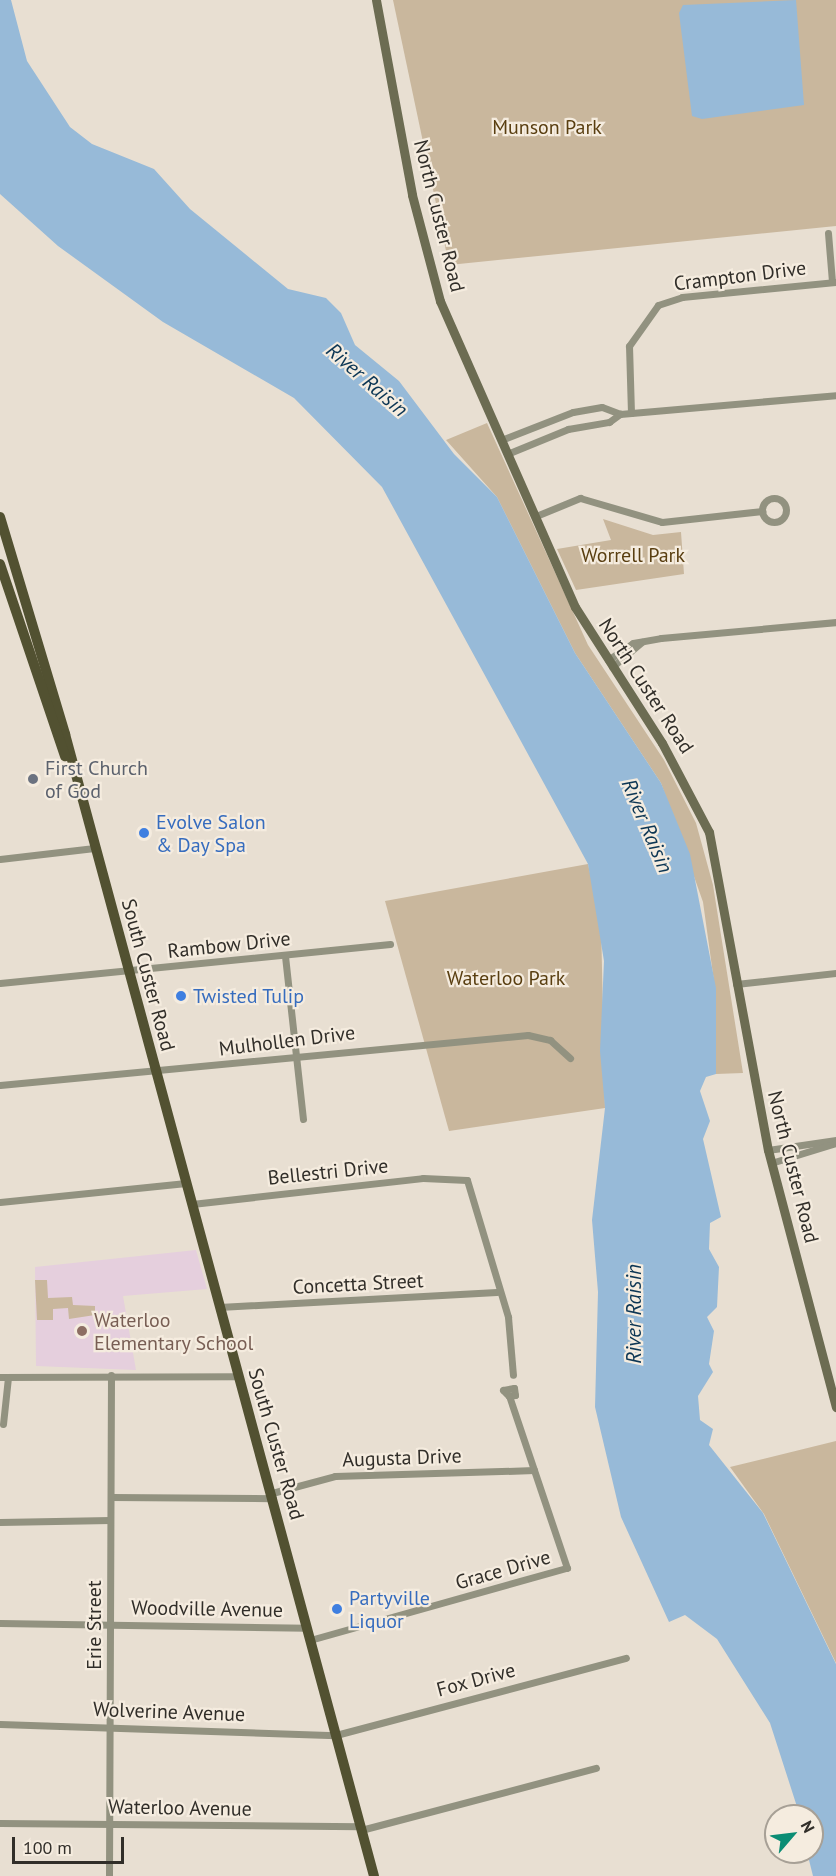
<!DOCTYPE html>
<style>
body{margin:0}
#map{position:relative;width:836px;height:1876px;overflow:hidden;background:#e8dfd2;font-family:"PT Sans",sans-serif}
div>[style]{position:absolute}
.education>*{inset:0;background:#e5cfdd}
.green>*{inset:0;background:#c9b79d}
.water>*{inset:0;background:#97bad8}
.street>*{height:7px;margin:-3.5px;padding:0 3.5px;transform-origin:3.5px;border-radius:3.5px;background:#929280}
.street>.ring{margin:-3.5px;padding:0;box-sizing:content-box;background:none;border:7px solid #929280;border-radius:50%}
.secondary>*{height:9px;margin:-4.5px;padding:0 4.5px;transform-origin:4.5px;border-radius:4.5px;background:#6c6c52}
.primary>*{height:10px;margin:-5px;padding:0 5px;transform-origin:5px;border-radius:5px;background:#525131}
.dots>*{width:16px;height:16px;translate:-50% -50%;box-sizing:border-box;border:3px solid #f5ecdf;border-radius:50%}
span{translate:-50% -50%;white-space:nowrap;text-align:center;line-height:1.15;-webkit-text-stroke:4.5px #f5ecdf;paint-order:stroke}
.park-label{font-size:20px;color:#593e10}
.street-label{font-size:20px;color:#312e29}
.worship-label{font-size:20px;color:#5b616d}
.left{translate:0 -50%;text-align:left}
.shop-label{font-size:20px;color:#366cbe}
.education-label{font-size:20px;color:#785e54}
.water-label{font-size:21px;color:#0c3654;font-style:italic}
.north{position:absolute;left:764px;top:1804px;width:60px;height:60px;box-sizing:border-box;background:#f5ecdf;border:2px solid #a7a096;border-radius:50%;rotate:62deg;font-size:16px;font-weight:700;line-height:24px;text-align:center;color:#312e29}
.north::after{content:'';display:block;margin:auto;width:21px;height:27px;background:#0b8d74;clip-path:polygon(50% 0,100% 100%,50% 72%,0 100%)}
.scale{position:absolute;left:12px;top:1837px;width:112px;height:27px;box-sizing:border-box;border:3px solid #312e29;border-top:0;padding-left:8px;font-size:18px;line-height:21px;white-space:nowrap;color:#312e29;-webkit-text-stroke:4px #f5ecdf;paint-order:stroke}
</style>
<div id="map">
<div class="education">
<i style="clip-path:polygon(196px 1250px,207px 1289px,123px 1296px,136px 1370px,36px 1366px,35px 1267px)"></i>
</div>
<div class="green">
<i style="clip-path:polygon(393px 0,836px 0,836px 226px,449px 265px)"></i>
<i style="clip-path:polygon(487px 423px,588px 645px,664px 760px,696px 823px,713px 885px,743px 1073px,716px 1074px,716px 996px,703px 902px,661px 783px,575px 653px,497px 497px,446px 440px)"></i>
<i style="clip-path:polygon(603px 519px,653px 535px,681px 532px,684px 574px,576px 590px,557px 549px,611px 540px)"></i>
<i style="clip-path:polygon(588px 864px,601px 922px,605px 1108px,449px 1131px,385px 901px)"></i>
<i style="clip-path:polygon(35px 1280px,47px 1280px,48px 1298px,72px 1297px,73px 1305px,95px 1306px,95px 1315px,69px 1319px,68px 1308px,53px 1309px,53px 1320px,37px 1320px)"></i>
<i style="clip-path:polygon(836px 1441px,836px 1663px,764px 1514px,730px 1467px)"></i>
</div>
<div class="water">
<i style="clip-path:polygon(0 0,11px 0,27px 61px,70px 127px,92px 144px,154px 169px,190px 209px,288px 289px,326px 298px,341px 313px,355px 345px,399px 381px,454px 454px,497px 497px,575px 653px,661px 783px,690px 854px,716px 988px,716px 1074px,706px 1077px,700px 1091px,710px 1121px,703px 1139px,721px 1217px,710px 1223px,709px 1249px,719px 1267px,717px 1307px,707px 1317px,714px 1331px,709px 1364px,713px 1372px,698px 1396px,700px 1420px,713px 1429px,709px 1445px,763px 1513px,836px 1664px,836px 1876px,813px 1876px,807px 1852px,812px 1852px,812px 1816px,800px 1816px,770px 1723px,717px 1639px,685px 1615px,669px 1622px,621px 1517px,595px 1407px,598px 1292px,592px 1220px,605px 1108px,600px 1051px,604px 961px,588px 864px,382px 487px,294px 398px,163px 322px,58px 246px,0 194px)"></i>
<i style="clip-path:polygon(796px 0,804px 105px,702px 119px,692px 116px,679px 13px,683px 5px)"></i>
</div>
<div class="street">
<i style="left:828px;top:233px;width:49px;rotate:85.3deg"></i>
<i style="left:631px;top:413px;width:67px;rotate:-91.7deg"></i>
<i style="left:629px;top:346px;width:50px;rotate:-54.7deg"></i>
<i style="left:658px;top:305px;width:25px;rotate:-18deg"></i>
<i style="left:682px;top:297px;width:155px;rotate:-5.6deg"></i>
<i style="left:501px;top:440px;width:77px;rotate:-21.3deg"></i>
<i style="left:573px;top:412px;width:29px;rotate:-10deg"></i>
<i style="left:602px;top:407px;width:19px;rotate:21deg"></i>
<i style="left:507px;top:454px;width:66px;rotate:-22.3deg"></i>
<i style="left:568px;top:429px;width:42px;rotate:-9.7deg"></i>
<i style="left:609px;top:422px;width:14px;rotate:-36deg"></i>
<i style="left:620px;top:414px;width:217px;rotate:-5deg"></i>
<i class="ring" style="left:762px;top:498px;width:17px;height:17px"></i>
<i style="left:536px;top:516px;width:48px;rotate:-22.2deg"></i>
<i style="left:580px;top:498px;width:85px;rotate:16.3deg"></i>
<i style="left:662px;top:522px;width:101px;rotate:-6.3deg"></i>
<i style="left:608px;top:660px;width:30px;rotate:-34deg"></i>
<i style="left:633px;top:643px;width:28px;rotate:-10deg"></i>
<i style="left:661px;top:638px;width:176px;rotate:-5.2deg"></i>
<i style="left:612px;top:667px;width:39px;rotate:-40deg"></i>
<i style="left:0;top:859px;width:95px;rotate:-6.7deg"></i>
<i style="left:285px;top:956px;width:164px;rotate:83.7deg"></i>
<i style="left:0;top:983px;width:392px;rotate:-5.7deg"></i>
<i style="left:736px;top:984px;width:101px;rotate:-6.3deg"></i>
<i style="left:0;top:1085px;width:530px;rotate:-5.41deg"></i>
<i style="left:528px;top:1035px;width:23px;rotate:13deg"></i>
<i style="left:550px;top:1040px;width:27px;rotate:42deg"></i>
<i style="left:768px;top:1150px;width:69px;rotate:-8.4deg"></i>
<i style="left:771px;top:1163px;width:68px;rotate:-17.1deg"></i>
<i style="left:0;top:1202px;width:187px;rotate:-5.8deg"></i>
<i style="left:192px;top:1204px;width:232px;rotate:-6.4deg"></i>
<i style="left:423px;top:1178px;width:44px;rotate:2.6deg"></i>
<i style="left:467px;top:1180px;width:143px;rotate:73.3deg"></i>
<i style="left:508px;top:1317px;width:58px;rotate:85.1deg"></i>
<i style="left:219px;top:1307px;width:278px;rotate:-3.1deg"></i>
<i style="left:0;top:1377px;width:238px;rotate:-0.2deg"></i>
<i style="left:3px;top:1424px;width:47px;rotate:-83.9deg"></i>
<i style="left:272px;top:1493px;width:65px;rotate:-15.1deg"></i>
<i style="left:335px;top:1476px;width:199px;rotate:-1.7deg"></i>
<i style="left:111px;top:1497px;width:162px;rotate:0.4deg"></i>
<i style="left:0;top:1522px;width:110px;rotate:-1deg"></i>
<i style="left:0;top:1623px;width:306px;rotate:0.9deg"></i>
<i style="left:310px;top:1640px;width:267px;rotate:-15.7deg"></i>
<i style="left:567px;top:1568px;width:182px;rotate:-108.6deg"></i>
<i style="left:509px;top:1396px;width:6px;rotate:-9deg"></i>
<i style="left:515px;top:1395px;width:7px;rotate:-98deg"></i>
<i style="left:514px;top:1388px;width:11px;rotate:170deg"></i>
<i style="left:503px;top:1390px;width:8px;rotate:45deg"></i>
<i style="left:0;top:1724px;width:336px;rotate:1.9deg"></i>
<i style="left:336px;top:1735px;width:300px;rotate:-14.9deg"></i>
<i style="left:0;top:1823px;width:360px;rotate:0.5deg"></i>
<i style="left:361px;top:1830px;width:243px;rotate:-14.8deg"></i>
<i style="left:109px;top:1876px;width:501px;rotate:-89.77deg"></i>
</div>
<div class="secondary">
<i style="left:376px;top:0;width:198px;rotate:79.5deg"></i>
<i style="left:412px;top:195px;width:110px;rotate:75.2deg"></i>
<i style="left:440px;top:301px;width:334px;rotate:66.2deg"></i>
<i style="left:575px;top:607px;width:161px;rotate:57.4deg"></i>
<i style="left:662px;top:743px;width:101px;rotate:62.2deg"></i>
<i style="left:709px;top:832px;width:323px;rotate:79.5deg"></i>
<i style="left:768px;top:1150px;width:266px;rotate:75.2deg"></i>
</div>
<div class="primary">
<i style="left:0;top:517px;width:227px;rotate:73.3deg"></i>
<i style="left:65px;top:734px;width:1183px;rotate:74.86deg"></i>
<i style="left:0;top:564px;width:203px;rotate:71.3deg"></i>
</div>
<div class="dots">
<i style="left:33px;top:779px;background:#6b7280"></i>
<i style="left:144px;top:833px;background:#3f7fe0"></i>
<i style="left:181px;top:996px;background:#3f7fe0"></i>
<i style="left:82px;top:1331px;background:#8d6e63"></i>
<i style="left:337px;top:1609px;background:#3f7fe0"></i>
</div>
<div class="park-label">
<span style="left:547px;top:127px">Munson Park</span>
<span style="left:633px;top:555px">Worrell Park</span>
<span style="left:506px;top:978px">Waterloo Park</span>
</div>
<div class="street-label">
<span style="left:439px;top:216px;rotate:76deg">North Custer Road</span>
<span style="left:740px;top:276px;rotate:-7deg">Crampton Drive</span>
<span style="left:646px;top:686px;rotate:57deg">North Custer Road</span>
<span style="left:229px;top:945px;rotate:-6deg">Rambow Drive</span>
<span style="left:148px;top:975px;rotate:75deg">South Custer Road</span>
<span style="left:287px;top:1041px;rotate:-7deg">Mulhollen Drive</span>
<span style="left:793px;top:1167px;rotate:76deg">North Custer Road</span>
<span style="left:328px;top:1172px;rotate:-6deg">Bellestri Drive</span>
<span style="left:358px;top:1284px;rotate:-3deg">Concetta Street</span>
<span style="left:276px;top:1444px;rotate:74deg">South Custer Road</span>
<span style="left:402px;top:1458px;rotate:-2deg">Augusta Drive</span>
<span style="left:503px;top:1570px;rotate:-16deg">Grace Drive</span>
<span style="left:207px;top:1609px;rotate:1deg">Woodville Avenue</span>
<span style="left:94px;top:1625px;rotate:-90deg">Erie Street</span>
<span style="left:476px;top:1680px;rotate:-15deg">Fox Drive</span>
<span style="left:169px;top:1712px;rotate:2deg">Wolverine Avenue</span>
<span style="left:180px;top:1808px;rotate:1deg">Waterloo Avenue</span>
</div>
<div class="worship-label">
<span class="left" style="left:45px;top:780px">First Church<br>of God</span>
</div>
<div class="shop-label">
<span class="left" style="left:156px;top:834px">Evolve Salon<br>&amp; Day Spa</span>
<span class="left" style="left:193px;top:996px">Twisted Tulip</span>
<span class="left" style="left:349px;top:1610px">Partyville<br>Liquor</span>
</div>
<div class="education-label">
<span class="left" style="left:94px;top:1332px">Waterloo<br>Elementary School</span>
</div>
<div class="water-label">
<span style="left:367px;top:380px;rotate:41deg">River Raisin</span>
<span style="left:647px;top:826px;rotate:67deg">River Raisin</span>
<span style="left:634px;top:1314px;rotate:-90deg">River Raisin</span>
</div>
<div class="north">N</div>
<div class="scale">100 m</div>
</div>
